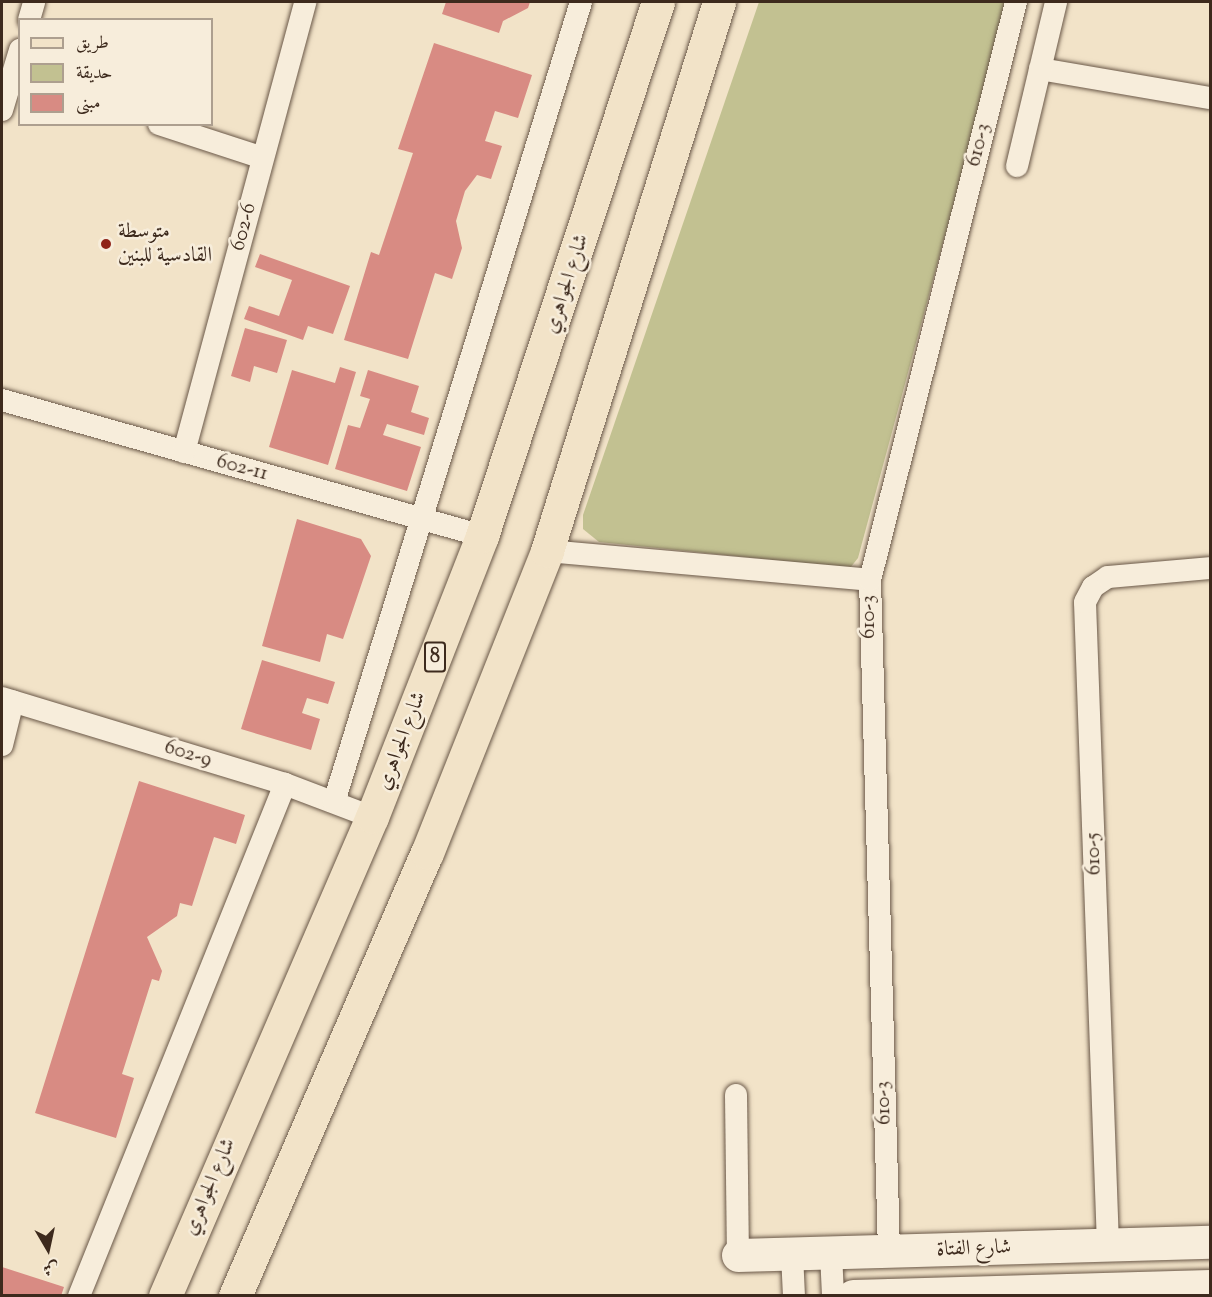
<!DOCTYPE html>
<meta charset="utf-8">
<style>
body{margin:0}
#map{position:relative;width:1212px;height:1297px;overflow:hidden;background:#f2e3c8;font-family:"Sorts Mill Goudy",Amiri,serif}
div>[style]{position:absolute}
.green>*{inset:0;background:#c2c191}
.building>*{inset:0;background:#d88b83}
.roads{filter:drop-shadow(0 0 2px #6a5848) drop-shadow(0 0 2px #6a5848)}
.street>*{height:22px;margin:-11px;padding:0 11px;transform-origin:11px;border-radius:11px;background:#f7eddb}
.secondary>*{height:33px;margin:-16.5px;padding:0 16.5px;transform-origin:16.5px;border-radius:16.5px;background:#f7eddb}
.primary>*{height:33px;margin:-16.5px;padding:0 16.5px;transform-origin:16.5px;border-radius:16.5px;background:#f2e3c8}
.dots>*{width:16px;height:16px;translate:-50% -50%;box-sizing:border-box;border:3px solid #f7eddb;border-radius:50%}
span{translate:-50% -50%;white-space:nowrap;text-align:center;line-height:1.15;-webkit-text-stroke:5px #f7eddb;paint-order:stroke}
.shield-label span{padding:2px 4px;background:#f7eddb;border:2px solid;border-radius:4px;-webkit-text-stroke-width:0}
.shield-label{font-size:20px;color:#3d2a1d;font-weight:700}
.street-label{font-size:21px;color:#3d2a1d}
.poi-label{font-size:21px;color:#3d2a1d}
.left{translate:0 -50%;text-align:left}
.frame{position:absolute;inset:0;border:3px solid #3d2a1d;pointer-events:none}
.legend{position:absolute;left:18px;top:18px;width:195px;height:108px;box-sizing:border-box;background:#f7eddb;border:2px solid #ad9f8f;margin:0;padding:8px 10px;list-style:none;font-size:18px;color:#3d2a1d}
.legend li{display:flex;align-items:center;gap:12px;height:30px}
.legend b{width:30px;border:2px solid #ad9f8f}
.north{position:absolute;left:18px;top:1219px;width:60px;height:60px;-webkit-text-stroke:4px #f7eddb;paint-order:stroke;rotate:171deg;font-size:16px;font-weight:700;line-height:24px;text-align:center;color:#3d2a1d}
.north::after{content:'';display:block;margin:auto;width:21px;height:27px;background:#3d2a1d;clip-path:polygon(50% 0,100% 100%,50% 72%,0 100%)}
</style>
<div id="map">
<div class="green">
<i style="clip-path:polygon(759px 2px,1008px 2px,858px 558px,850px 568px,599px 542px,583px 529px,583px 515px)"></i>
</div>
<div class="building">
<i style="clip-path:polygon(446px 2px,530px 2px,528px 8px,503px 21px,499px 33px,442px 14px)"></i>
<i style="clip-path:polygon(434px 43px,532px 75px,518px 118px,495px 111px,485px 141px,502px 146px,491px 179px,477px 175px,465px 191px,456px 221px,462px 248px,452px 279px,435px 273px,408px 359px,344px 340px,371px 252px,379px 255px,413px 153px,398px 149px)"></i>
<i style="clip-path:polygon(260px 254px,350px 286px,333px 334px,308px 326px,303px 340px,244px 319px,249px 306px,279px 316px,292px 280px,255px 267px)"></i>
<i style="clip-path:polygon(245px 328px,287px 340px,277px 373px,254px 366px,250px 382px,231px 376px)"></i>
<i style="clip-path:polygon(340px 367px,356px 372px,328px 465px,269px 447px,292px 370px,335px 383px)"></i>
<i style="clip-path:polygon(368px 370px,419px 386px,411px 412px,429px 418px,424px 435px,387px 424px,383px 435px,421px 447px,407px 491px,335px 469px,348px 425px,360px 428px,370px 399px,360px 396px)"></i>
<i style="clip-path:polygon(297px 519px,361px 539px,371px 556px,343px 639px,327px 634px,320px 662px,262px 646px)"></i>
<i style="clip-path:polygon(262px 660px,335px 682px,328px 704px,307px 698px,302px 713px,320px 719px,311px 750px,241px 729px)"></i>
<i style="clip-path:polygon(139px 781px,245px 815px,236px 844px,214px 837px,192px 906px,180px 903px,177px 916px,147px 937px,162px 971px,159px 981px,152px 979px,122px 1074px,134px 1078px,116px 1138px,35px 1113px)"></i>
<i style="clip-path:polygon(2px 1267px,64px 1287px,61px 1296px,2px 1296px)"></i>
</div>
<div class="roads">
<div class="street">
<i style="left:29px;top:20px;width:19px;rotate:-74deg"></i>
<i style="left:1040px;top:69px;width:172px;rotate:9.7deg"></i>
<i style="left:2px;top:110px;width:63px;rotate:-73.3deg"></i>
<i style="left:159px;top:124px;width:109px;rotate:18.1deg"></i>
<i style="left:1017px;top:166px;width:169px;rotate:-76.6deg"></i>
<i style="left:2px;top:400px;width:499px;rotate:15.8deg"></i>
<i style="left:184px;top:452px;width:466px;rotate:-74.9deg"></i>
<i style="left:547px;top:551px;width:324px;rotate:5.1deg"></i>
<i style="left:2px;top:698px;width:296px;rotate:16.9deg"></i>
<i style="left:285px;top:784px;width:93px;rotate:20.8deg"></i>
<i style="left:2px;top:745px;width:45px;rotate:-76deg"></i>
<i style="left:334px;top:802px;width:837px;rotate:-72.84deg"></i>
<i style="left:736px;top:1095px;width:160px;rotate:89.3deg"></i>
<i style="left:1108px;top:1245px;width:643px;rotate:-92.05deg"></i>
<i style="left:1085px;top:602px;width:17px;rotate:-62deg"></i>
<i style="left:1093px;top:587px;width:18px;rotate:-34deg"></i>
<i style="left:1108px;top:577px;width:102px;rotate:-5deg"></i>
<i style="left:889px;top:1251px;width:671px;rotate:-91.62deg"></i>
<i style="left:870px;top:580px;width:596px;rotate:-75.82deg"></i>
<i style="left:831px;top:1253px;width:43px;rotate:87.3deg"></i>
<i style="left:792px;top:1254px;width:42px;rotate:87.3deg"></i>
<i style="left:79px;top:1296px;width:552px;rotate:-68.08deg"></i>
</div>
<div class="secondary">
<i style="left:738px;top:1255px;width:472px;rotate:-1.6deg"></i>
<i style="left:853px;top:1296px;width:357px;rotate:-1.6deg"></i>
</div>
<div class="primary">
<i style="left:165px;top:1296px;width:522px;rotate:-66.63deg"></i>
<i style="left:372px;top:817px;width:302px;rotate:-68.6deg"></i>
<i style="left:482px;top:536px;width:562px;rotate:-71.76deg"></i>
<i style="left:235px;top:1296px;width:483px;rotate:-66.6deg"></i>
<i style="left:427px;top:853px;width:325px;rotate:-68.3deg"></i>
<i style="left:547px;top:551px;width:575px;rotate:-72.6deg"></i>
</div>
</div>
<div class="dots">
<i style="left:106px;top:244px;background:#8f2418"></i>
</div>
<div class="shield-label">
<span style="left:435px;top:657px">8</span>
</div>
<div class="street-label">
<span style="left:979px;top:145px;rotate:-76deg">610-3</span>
<span style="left:244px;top:227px;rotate:-75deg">602-6</span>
<span style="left:567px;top:284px;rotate:-72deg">شارع الجواهري</span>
<span style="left:242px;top:468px;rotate:15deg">602-11</span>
<span style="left:869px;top:617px;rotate:-90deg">610-3</span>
<span style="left:402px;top:741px;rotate:-69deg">شارع الجواهري</span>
<span style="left:188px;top:754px;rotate:17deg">602-9</span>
<span style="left:1094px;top:854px;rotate:-92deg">610-5</span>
<span style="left:884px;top:1103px;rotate:-92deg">610-3</span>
<span style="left:210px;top:1187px;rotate:-67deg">شارع الجواهري</span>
<span style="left:974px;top:1249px;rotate:-2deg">شارع الفتاة</span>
</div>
<div class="poi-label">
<span class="left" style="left:118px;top:244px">متوسطة<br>القادسية للبنين</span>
</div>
<div class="frame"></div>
<ul class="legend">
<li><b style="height:8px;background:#f2e3c8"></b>طريق</li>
<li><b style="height:16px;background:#c2c191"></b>حديقة</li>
<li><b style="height:16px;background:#d88b83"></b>مبنى</li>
</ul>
<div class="north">ش</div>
</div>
